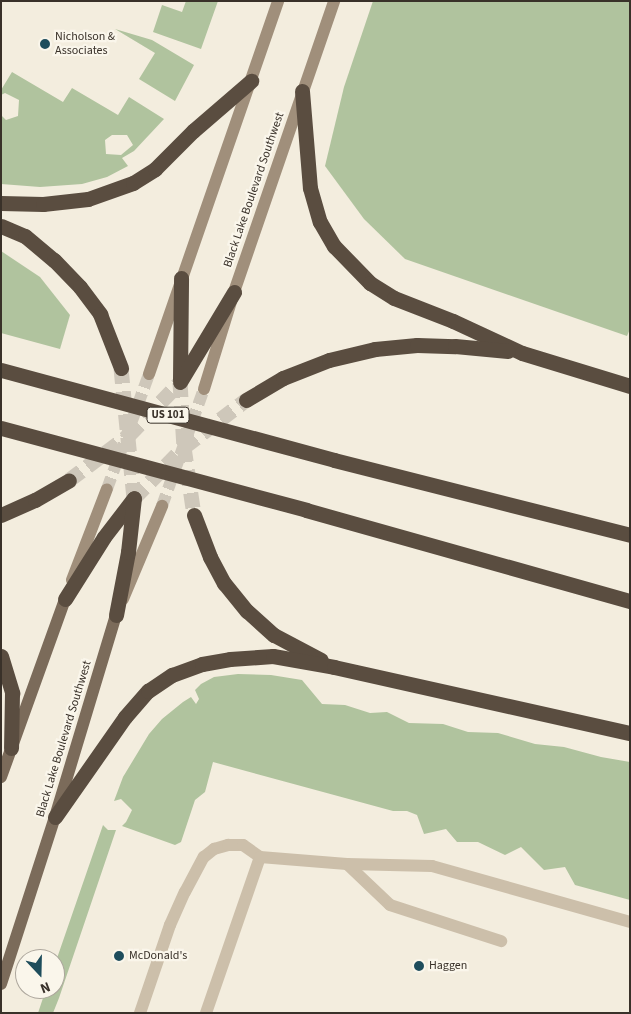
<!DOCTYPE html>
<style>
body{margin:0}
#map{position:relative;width:631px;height:1014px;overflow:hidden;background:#f3edde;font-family:"Source Sans 3",sans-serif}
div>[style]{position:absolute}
.green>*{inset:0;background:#b0c39e}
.secondary-tunnel>*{height:12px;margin-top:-6px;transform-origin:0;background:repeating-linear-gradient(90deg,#cec7ba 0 12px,transparent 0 18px)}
.highway-tunnel>*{height:15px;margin-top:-7.5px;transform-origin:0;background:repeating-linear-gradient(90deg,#cec7ba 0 15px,transparent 0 23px)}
.lane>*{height:12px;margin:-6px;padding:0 6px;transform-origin:6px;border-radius:6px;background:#ccbfaa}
.secondary>*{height:12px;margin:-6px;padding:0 6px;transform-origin:6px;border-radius:6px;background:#a08f7b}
.primary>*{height:12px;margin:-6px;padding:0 6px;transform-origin:6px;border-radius:6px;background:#7b6b5a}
.highway>*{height:15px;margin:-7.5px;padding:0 7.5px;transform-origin:7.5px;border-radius:7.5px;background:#5a4d40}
.highway-bridge>*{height:15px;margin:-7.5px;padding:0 7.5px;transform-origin:7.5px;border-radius:7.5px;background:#5a4d40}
.dots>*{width:14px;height:14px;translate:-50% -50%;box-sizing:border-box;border:2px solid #faf6eb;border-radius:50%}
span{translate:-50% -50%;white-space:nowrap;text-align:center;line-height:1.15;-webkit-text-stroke:4.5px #faf6eb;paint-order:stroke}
.shield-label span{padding:1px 4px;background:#faf6eb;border:1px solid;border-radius:4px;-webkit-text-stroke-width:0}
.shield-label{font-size:11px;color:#393129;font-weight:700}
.poi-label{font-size:12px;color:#393129}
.left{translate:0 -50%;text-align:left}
.street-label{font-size:12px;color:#393129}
.frame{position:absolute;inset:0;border:2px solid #393129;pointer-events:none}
.north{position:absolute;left:15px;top:949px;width:50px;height:50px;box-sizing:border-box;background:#faf6eb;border:1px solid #ada79d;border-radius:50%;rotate:159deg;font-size:14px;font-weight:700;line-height:20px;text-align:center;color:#393129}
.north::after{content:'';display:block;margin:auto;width:18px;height:22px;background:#1e4d5c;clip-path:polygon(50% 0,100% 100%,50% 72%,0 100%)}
</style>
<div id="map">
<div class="green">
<i style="clip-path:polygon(186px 1px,218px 1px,201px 49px,153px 32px,162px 5px,182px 12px)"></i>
<i style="clip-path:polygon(373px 1px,630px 1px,630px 329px,627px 336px,405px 259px,364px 219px,325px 166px,344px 87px)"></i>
<i style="clip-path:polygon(115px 29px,152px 40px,194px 65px,175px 101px,139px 79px,155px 53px)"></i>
<i style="clip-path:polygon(evenodd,12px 72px,63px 102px,72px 88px,118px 115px,129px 97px,164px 119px,134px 151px,122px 158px,128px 166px,107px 177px,82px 184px,40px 187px,1px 184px,1px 115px,6px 120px,18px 116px,19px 100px,5px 93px,1px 95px,1px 90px,12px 72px,112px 135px,127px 135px,133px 145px,121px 155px,106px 154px,105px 140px,112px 135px)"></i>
<i style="clip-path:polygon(1px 251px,40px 277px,70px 315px,60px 349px,1px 333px)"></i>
<i style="clip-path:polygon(238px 674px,271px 675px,302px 680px,322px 704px,345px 705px,370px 713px,387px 712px,409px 723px,443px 724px,468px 732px,498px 733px,535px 744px,564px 747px,601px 757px,630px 762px,630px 900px,575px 885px,565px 867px,544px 870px,521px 847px,505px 855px,478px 842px,457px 842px,446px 829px,424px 834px,417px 815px,407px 811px,393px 811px,213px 762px,205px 792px,195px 800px,181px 842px,175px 845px,122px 826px,126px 822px,132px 810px,121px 799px,114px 801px,123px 777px,149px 734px,162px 719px,183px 702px,191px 697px,196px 704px,199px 699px,195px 690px,201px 684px,214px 677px)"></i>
<i style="clip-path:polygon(103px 825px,108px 830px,116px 830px,59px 998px,53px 1013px,38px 1013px,46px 989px,55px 989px,55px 964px)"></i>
</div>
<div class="secondary-tunnel">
<i style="left:107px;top:489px;width:122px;rotate:-69.9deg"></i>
<i style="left:162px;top:506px;width:124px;rotate:-70.3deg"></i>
</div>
<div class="highway-tunnel">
<i style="left:121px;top:368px;width:131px;rotate:84.3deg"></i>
<i style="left:180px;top:382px;width:65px;rotate:86.5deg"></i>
<i style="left:184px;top:447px;width:69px;rotate:81.6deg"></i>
<i style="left:69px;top:480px;width:75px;rotate:-36.9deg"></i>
<i style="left:129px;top:435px;width:74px;rotate:-46.1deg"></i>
<i style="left:134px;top:498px;width:71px;rotate:-45.6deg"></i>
<i style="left:184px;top:447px;width:78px;rotate:-37.2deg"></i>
</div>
<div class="lane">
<i style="left:347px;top:864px;width:59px;rotate:43.6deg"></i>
<i style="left:390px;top:905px;width:117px;rotate:18deg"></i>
<i style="left:140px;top:1013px;width:93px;rotate:-71.2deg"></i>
<i style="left:170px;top:925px;width:36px;rotate:-66deg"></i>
<i style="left:185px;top:892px;width:40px;rotate:-62deg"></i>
<i style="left:204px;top:857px;width:13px;rotate:-39deg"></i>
<i style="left:214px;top:849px;width:15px;rotate:-16deg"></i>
<i style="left:228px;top:845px;width:15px"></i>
<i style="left:243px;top:845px;width:21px;rotate:35deg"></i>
<i style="left:206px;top:1013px;width:165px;rotate:-70.9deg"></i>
<i style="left:260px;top:857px;width:87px;rotate:4.6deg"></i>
<i style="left:347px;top:864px;width:85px;rotate:1.3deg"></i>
<i style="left:432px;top:866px;width:206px;rotate:15.8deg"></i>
</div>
<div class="secondary">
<i style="left:149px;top:374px;width:395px;rotate:-70.9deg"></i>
<i style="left:204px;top:389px;width:102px;rotate:-72.8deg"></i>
<i style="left:234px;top:292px;width:308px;rotate:-71deg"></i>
<i style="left:72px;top:580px;width:97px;rotate:-69deg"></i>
<i style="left:123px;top:599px;width:101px;rotate:-67.2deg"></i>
</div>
<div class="primary">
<i style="left:1px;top:777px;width:189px;rotate:-70.2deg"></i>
<i style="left:1px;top:984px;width:176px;rotate:-72.1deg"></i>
<i style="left:55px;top:817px;width:211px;rotate:-73.2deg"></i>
</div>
<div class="highway">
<i style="left:302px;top:91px;width:97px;rotate:85.3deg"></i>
<i style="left:310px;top:188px;width:35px;rotate:74deg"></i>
<i style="left:320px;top:222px;width:28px;rotate:60deg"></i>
<i style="left:334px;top:246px;width:52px;rotate:45.8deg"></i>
<i style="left:370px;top:283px;width:28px;rotate:32deg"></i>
<i style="left:394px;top:298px;width:63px;rotate:21.3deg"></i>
<i style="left:453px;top:321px;width:76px;rotate:24.9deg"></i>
<i style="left:522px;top:353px;width:113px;rotate:17deg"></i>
<i style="left:1px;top:203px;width:42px;rotate:1.4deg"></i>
<i style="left:43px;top:204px;width:45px;rotate:-6.3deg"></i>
<i style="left:88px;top:199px;width:48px;rotate:-19.6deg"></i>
<i style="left:133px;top:183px;width:26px;rotate:-32deg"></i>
<i style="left:155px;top:169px;width:54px;rotate:-45deg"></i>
<i style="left:193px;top:131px;width:77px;rotate:-40.8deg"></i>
<i style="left:1px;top:226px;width:26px;rotate:23deg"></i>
<i style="left:25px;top:236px;width:38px;rotate:40deg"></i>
<i style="left:54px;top:260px;width:37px;rotate:46deg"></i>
<i style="left:80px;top:287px;width:34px;rotate:53deg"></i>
<i style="left:100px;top:314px;width:58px;rotate:68.7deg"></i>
<i style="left:180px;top:379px;width:101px;rotate:-89.4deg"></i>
<i style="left:180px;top:382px;width:105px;rotate:-59deg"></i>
<i style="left:246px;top:400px;width:43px;rotate:-30.7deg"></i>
<i style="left:283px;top:378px;width:49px;rotate:-21.4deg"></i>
<i style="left:329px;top:360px;width:47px;rotate:-13.4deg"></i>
<i style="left:375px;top:349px;width:42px;rotate:-5.4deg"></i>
<i style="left:417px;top:345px;width:38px;rotate:2deg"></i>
<i style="left:455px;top:346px;width:53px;rotate:5.4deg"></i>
<i style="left:334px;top:460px;width:305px;rotate:14.2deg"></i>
<i style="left:306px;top:510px;width:337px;rotate:15.7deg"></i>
<i style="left:1px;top:515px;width:37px;rotate:-24deg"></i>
<i style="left:35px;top:500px;width:39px;rotate:-30deg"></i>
<i style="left:194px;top:515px;width:45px;rotate:69.1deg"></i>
<i style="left:210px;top:557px;width:30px;rotate:62deg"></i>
<i style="left:224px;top:583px;width:36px;rotate:51deg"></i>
<i style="left:247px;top:611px;width:36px;rotate:42deg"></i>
<i style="left:274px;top:635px;width:53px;rotate:28deg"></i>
<i style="left:65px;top:599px;width:73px;rotate:-57.8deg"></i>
<i style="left:104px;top:537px;width:49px;rotate:-52.4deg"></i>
<i style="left:116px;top:615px;width:64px;rotate:-79.2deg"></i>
<i style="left:128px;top:552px;width:54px;rotate:-83.7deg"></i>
<i style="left:1px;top:656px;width:39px;rotate:73deg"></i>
<i style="left:12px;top:693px;width:55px;rotate:91deg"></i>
<i style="left:55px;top:817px;width:122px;rotate:-55deg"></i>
<i style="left:125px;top:717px;width:35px;rotate:-49deg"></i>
<i style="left:148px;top:691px;width:29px;rotate:-34deg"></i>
<i style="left:172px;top:675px;width:32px;rotate:-20deg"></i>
<i style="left:202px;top:664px;width:28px;rotate:-10deg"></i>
<i style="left:230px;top:659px;width:43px;rotate:-4deg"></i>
<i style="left:273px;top:656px;width:62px;rotate:10.2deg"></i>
<i style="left:334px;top:667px;width:303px;rotate:12.6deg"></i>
</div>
<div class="highway-bridge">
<i style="left:1px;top:370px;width:345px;rotate:15.1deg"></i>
<i style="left:1px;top:428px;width:316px;rotate:15deg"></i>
</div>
<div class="dots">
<i style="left:45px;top:44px;background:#1e4d5c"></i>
<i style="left:119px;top:956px;background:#1e4d5c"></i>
<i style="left:419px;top:966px;background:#1e4d5c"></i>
</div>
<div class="shield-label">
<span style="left:168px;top:415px">US 101</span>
</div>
<div class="poi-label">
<span class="left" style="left:55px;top:44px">Nicholson &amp;<br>Associates</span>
<span class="left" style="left:129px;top:956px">McDonald's</span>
<span class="left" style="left:429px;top:966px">Haggen</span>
</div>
<div class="street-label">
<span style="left:254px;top:190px;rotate:-71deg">Black Lake Boulevard Southwest</span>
<span style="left:64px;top:739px;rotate:-73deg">Black Lake Boulevard Southwest</span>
</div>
<div class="frame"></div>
<div class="north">N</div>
</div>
